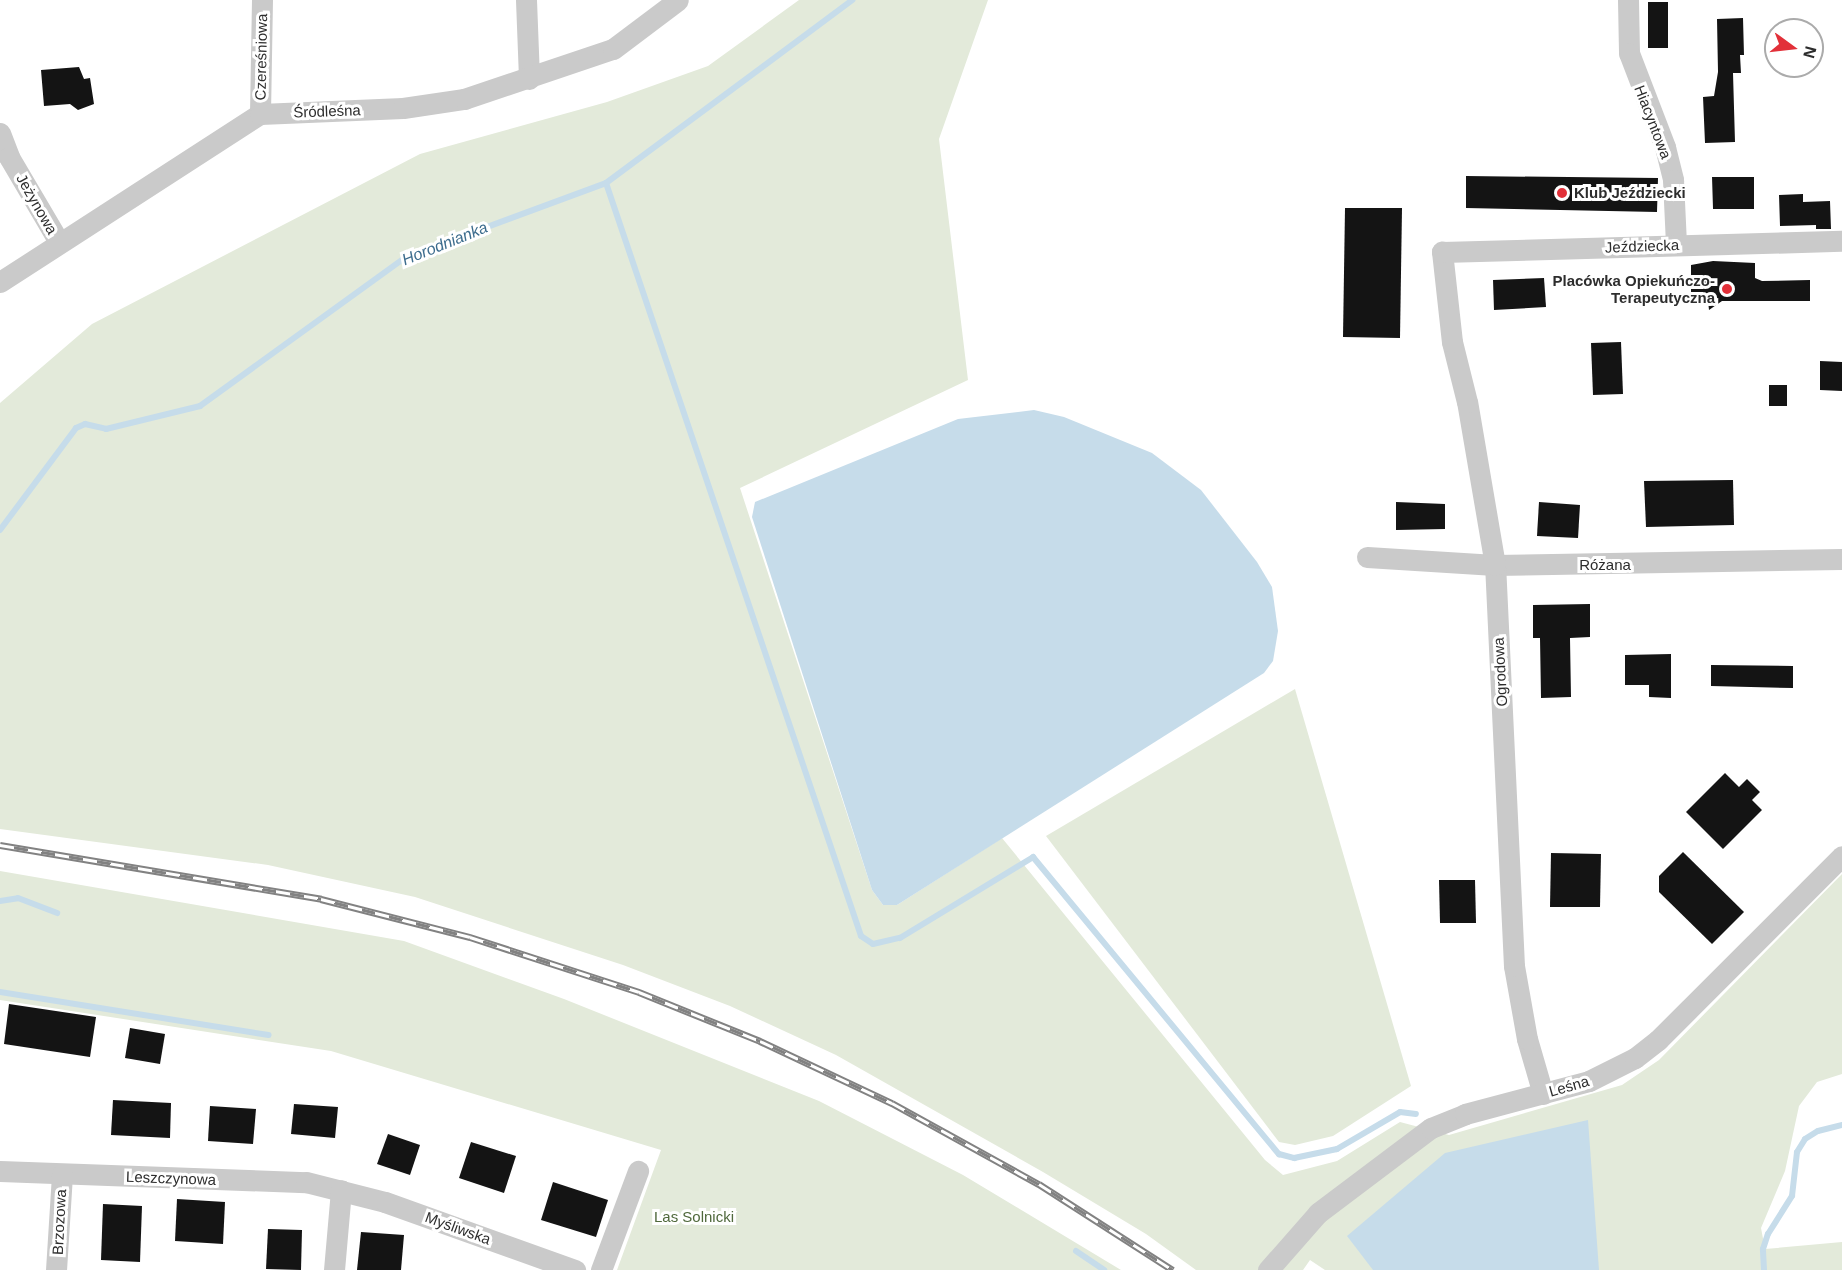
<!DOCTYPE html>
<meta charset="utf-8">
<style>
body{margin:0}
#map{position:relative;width:1842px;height:1270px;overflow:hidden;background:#fff;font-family:Helvetica,sans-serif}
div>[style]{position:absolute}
.green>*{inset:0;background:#e3eada}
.water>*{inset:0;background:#c6dcea}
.stream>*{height:6px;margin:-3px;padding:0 3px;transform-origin:3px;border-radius:3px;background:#c6dcea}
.building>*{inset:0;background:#141414}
.minor>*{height:21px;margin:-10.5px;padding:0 10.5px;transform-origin:10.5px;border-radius:10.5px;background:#cacaca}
.rail>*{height:7px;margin-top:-3.5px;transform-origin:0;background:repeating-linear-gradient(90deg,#fff 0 14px,#828282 0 28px);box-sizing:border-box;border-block:2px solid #828282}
.dots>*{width:16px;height:16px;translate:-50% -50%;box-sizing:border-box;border:3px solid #fff;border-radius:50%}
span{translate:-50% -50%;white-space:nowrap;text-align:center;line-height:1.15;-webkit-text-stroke:6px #fff;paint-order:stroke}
.street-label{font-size:15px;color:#2d2d2d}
.poi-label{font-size:15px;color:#2d2d2d;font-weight:700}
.left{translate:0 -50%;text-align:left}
.right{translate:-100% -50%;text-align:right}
.park-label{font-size:15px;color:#4f683b}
.water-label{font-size:16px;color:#3c6c8d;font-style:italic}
.north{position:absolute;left:1764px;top:18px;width:60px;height:60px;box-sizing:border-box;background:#fff;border:2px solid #ababab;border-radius:50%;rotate:105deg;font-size:16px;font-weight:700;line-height:24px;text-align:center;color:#2d2d2d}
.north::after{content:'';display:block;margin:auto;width:21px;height:27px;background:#e23039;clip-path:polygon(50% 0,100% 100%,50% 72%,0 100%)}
</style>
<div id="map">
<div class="green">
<i style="clip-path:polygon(799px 0,988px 0,939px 139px,968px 380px,740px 488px,872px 890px,883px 905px,897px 905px,1002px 838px,1265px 1160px,1283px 1175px,1337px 1161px,1400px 1122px,1449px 1135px,1622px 1085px,1659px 1060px,1842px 874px,1842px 1074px,1817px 1082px,1799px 1106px,1785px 1171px,1761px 1228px,1765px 1249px,1842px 1242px,1842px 1270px,1325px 1270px,1310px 1260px,1303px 1270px,1196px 1270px,1146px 1234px,1043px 1172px,836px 1055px,730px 1006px,623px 965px,415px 897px,268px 865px,0 829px,0 403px,92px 324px,420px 154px,607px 102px,708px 66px)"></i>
<i style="clip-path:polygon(1295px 689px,1411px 1086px,1333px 1136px,1295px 1145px,1279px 1142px,1046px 836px)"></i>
<i style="clip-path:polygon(0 871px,404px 941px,564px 999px,819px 1101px,963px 1175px,1121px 1270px,617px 1270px,661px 1150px,331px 1051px,0 1000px)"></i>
</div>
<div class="water">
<i style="clip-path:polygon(1034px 410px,1064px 417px,1152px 453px,1201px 490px,1257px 562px,1272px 587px,1278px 631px,1273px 661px,1264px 673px,897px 905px,883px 905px,872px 890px,752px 517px,755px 502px,958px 419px)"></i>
<i style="clip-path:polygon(1588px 1120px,1599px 1270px,1373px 1270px,1347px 1236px,1445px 1153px)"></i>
</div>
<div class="stream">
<i style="left:606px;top:183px;width:795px;rotate:71.29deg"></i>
<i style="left:861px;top:936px;width:14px;rotate:34deg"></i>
<i style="left:873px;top:944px;width:28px;rotate:-13deg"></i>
<i style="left:900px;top:938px;width:156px;rotate:-31.3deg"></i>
<i style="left:1033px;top:857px;width:386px;rotate:50.4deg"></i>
<i style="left:1279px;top:1154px;width:16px;rotate:15deg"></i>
<i style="left:1294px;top:1158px;width:44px;rotate:-11.8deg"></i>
<i style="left:1337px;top:1149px;width:73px;rotate:-30.4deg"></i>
<i style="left:1400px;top:1112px;width:16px;rotate:7deg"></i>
<i style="left:0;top:530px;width:127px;rotate:-53.3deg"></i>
<i style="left:76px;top:428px;width:10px;rotate:-24deg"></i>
<i style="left:85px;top:424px;width:22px;rotate:13deg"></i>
<i style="left:106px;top:429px;width:97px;rotate:-13.7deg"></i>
<i style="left:200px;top:406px;width:254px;rotate:-35.9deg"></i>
<i style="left:406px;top:257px;width:213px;rotate:-20.3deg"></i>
<i style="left:606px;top:183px;width:307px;rotate:-36.6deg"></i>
<i style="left:0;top:901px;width:18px;rotate:-9deg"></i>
<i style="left:18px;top:898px;width:42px;rotate:21deg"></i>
<i style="left:0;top:992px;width:272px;rotate:9.1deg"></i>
<i style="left:1076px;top:1251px;width:34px;rotate:34deg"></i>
<i style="left:1764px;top:1270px;width:21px;rotate:-93deg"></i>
<i style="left:1763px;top:1249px;width:16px;rotate:-72deg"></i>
<i style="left:1768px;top:1234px;width:45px;rotate:-57.7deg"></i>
<i style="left:1792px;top:1196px;width:44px;rotate:-83.5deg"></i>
<i style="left:1797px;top:1152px;width:15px;rotate:-58deg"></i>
<i style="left:1805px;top:1139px;width:15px;rotate:-32deg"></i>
<i style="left:1818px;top:1131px;width:25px;rotate:-14deg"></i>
</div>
<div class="building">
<i style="clip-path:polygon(1648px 2px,1668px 2px,1668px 48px,1648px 48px)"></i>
<i style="clip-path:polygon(1743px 18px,1744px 55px,1740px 55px,1741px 73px,1733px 73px,1735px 142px,1705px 143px,1703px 97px,1714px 96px,1718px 72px,1717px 19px)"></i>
<i style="clip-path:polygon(79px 67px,84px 79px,90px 78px,94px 104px,78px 110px,70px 104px,44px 106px,41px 70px)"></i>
<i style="clip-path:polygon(1466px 176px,1658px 178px,1657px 212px,1466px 208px)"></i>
<i style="clip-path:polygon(1712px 177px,1754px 177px,1754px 209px,1713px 209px)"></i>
<i style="clip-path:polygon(1803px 194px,1803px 202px,1830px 201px,1831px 229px,1816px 229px,1816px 225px,1780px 226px,1779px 195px)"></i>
<i style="clip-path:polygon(1345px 208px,1402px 208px,1400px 338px,1343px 337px)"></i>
<i style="clip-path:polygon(1713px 261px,1755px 263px,1755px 278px,1762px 281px,1810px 280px,1810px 301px,1722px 301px,1709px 310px,1708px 301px,1691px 301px,1691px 265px)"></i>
<i style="clip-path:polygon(1544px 278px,1546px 307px,1494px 310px,1493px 280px)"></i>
<i style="clip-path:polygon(1621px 342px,1623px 394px,1593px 395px,1591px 343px)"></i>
<i style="clip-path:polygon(1820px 361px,1842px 362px,1842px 391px,1820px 390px)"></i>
<i style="clip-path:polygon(1769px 385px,1787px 385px,1787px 406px,1769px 406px)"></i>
<i style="clip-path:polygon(1733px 480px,1734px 525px,1646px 527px,1644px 481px)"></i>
<i style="clip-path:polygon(1396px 502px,1445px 504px,1445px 529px,1396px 530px)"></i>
<i style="clip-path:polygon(1539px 502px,1580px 505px,1578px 538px,1537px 536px)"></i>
<i style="clip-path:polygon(1590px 604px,1590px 637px,1570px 638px,1571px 697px,1541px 698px,1540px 638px,1533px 638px,1533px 605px)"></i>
<i style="clip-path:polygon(1671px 654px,1671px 698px,1649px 697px,1649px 685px,1625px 685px,1625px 655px)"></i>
<i style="clip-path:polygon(1711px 665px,1793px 666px,1793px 688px,1711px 686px)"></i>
<i style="clip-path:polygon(1725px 773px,1739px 787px,1747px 779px,1760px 792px,1752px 800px,1762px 810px,1723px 849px,1686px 812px)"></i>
<i style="clip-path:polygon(1683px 852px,1744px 912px,1712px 944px,1659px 892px,1659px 876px)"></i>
<i style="clip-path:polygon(1551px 853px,1601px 854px,1600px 907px,1550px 907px)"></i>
<i style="clip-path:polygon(1439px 880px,1475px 880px,1476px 923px,1440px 923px)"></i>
<i style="clip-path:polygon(9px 1004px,96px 1017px,90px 1057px,4px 1044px)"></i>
<i style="clip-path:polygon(130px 1028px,165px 1034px,160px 1064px,125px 1058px)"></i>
<i style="clip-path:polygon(113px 1100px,171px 1103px,170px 1138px,111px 1135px)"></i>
<i style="clip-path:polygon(294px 1104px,338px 1107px,335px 1138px,291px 1134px)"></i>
<i style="clip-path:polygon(210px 1106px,256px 1109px,253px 1144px,208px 1141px)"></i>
<i style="clip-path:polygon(388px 1134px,420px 1145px,410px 1175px,377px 1164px)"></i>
<i style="clip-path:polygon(471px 1142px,516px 1156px,504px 1193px,459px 1178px)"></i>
<i style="clip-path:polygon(553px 1182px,608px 1200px,596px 1237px,541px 1220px)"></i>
<i style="clip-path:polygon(177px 1199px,225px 1202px,223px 1244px,175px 1241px)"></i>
<i style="clip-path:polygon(103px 1204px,142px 1206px,140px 1262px,101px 1260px)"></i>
<i style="clip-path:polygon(268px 1229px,302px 1230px,301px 1270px,266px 1269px)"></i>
<i style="clip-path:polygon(361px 1232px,404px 1235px,401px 1270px,357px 1270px)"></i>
</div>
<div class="minor">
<i style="left:526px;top:0;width:79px;rotate:87.8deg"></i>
<i style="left:1628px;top:0;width:53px;rotate:88.9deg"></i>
<i style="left:1629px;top:53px;width:101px;rotate:69deg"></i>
<i style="left:1665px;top:147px;width:34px;rotate:76deg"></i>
<i style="left:1673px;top:180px;width:64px;rotate:87.3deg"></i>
<i style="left:260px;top:114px;width:114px;rotate:-89deg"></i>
<i style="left:0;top:133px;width:26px;rotate:69deg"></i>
<i style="left:9px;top:157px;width:99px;rotate:59.5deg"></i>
<i style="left:0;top:282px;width:310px;rotate:-32.9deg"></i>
<i style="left:260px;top:114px;width:143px;rotate:-2.4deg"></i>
<i style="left:403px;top:108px;width:62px;rotate:-8.4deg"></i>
<i style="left:464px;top:99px;width:157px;rotate:-18.6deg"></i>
<i style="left:613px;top:49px;width:81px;rotate:-37deg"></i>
<i style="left:1367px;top:557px;width:128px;rotate:3.6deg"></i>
<i style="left:1495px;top:565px;width:347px;rotate:-1deg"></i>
<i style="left:1543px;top:1094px;width:57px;rotate:-106.2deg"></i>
<i style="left:1527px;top:1039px;width:74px;rotate:-100.1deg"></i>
<i style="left:1514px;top:966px;width:401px;rotate:-92.7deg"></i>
<i style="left:1495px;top:565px;width:165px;rotate:-99.7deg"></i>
<i style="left:1467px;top:402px;width:62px;rotate:-104deg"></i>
<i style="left:1452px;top:342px;width:91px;rotate:-96.3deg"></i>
<i style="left:1442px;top:252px;width:400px;rotate:-1.6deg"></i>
<i style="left:0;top:1171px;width:306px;rotate:2.1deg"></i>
<i style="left:306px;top:1182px;width:81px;rotate:14.2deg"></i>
<i style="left:385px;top:1202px;width:202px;rotate:19.7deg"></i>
<i style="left:56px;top:1270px;width:96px;rotate:-86.4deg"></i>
<i style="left:334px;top:1270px;width:80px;rotate:-85deg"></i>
<i style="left:601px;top:1270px;width:106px;rotate:-69.5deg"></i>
<i style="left:1268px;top:1270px;width:76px;rotate:-48.7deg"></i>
<i style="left:1318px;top:1213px;width:141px;rotate:-37deg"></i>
<i style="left:1431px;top:1128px;width:37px;rotate:-22deg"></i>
<i style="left:1465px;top:1114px;width:128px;rotate:-14.9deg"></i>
<i style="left:1589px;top:1081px;width:51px;rotate:-26.6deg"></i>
<i style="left:1635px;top:1058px;width:29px;rotate:-38deg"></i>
<i style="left:1658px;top:1040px;width:260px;rotate:-45deg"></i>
</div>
<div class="rail">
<i style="left:0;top:845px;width:326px;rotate:9.5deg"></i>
<i style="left:321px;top:899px;width:154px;rotate:14.3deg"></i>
<i style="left:470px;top:937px;width:178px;rotate:18deg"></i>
<i style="left:639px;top:992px;width:131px;rotate:22deg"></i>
<i style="left:760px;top:1041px;width:146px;rotate:25.2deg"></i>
<i style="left:892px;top:1103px;width:168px;rotate:28.9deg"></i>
<i style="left:1039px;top:1184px;width:159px;rotate:32.7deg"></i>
</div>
<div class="dots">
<i style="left:1562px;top:193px;background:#e23039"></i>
<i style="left:1727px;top:289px;background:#e23039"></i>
</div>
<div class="street-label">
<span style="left:261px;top:57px;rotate:-89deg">Czereśniowa</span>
<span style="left:327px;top:111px;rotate:-2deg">Śródleśna</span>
<span style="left:1653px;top:122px;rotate:69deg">Hiacyntowa</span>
<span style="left:37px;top:204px;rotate:60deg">Jeżynowa</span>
<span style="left:1642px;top:246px;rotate:-2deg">Jeździecka</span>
<span style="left:1605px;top:565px">Różana</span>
<span style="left:1500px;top:672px;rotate:-93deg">Ogrodowa</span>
<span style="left:1569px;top:1086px;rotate:-16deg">Leśna</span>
<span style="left:171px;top:1178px;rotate:2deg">Leszczynowa</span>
<span style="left:59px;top:1222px;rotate:-87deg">Brzozowa</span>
<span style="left:458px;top:1228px;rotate:20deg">Myśliwska</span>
</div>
<div class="poi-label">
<span class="left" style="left:1574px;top:193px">Klub Jeździecki</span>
<span class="right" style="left:1715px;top:289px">Placówka Opiekuńczo-<br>Terapeutyczna</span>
</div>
<div class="park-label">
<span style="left:694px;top:1217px">Las Solnicki</span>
</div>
<div class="water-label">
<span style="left:445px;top:244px;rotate:-22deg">Horodnianka</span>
</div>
<div class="north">N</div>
</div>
